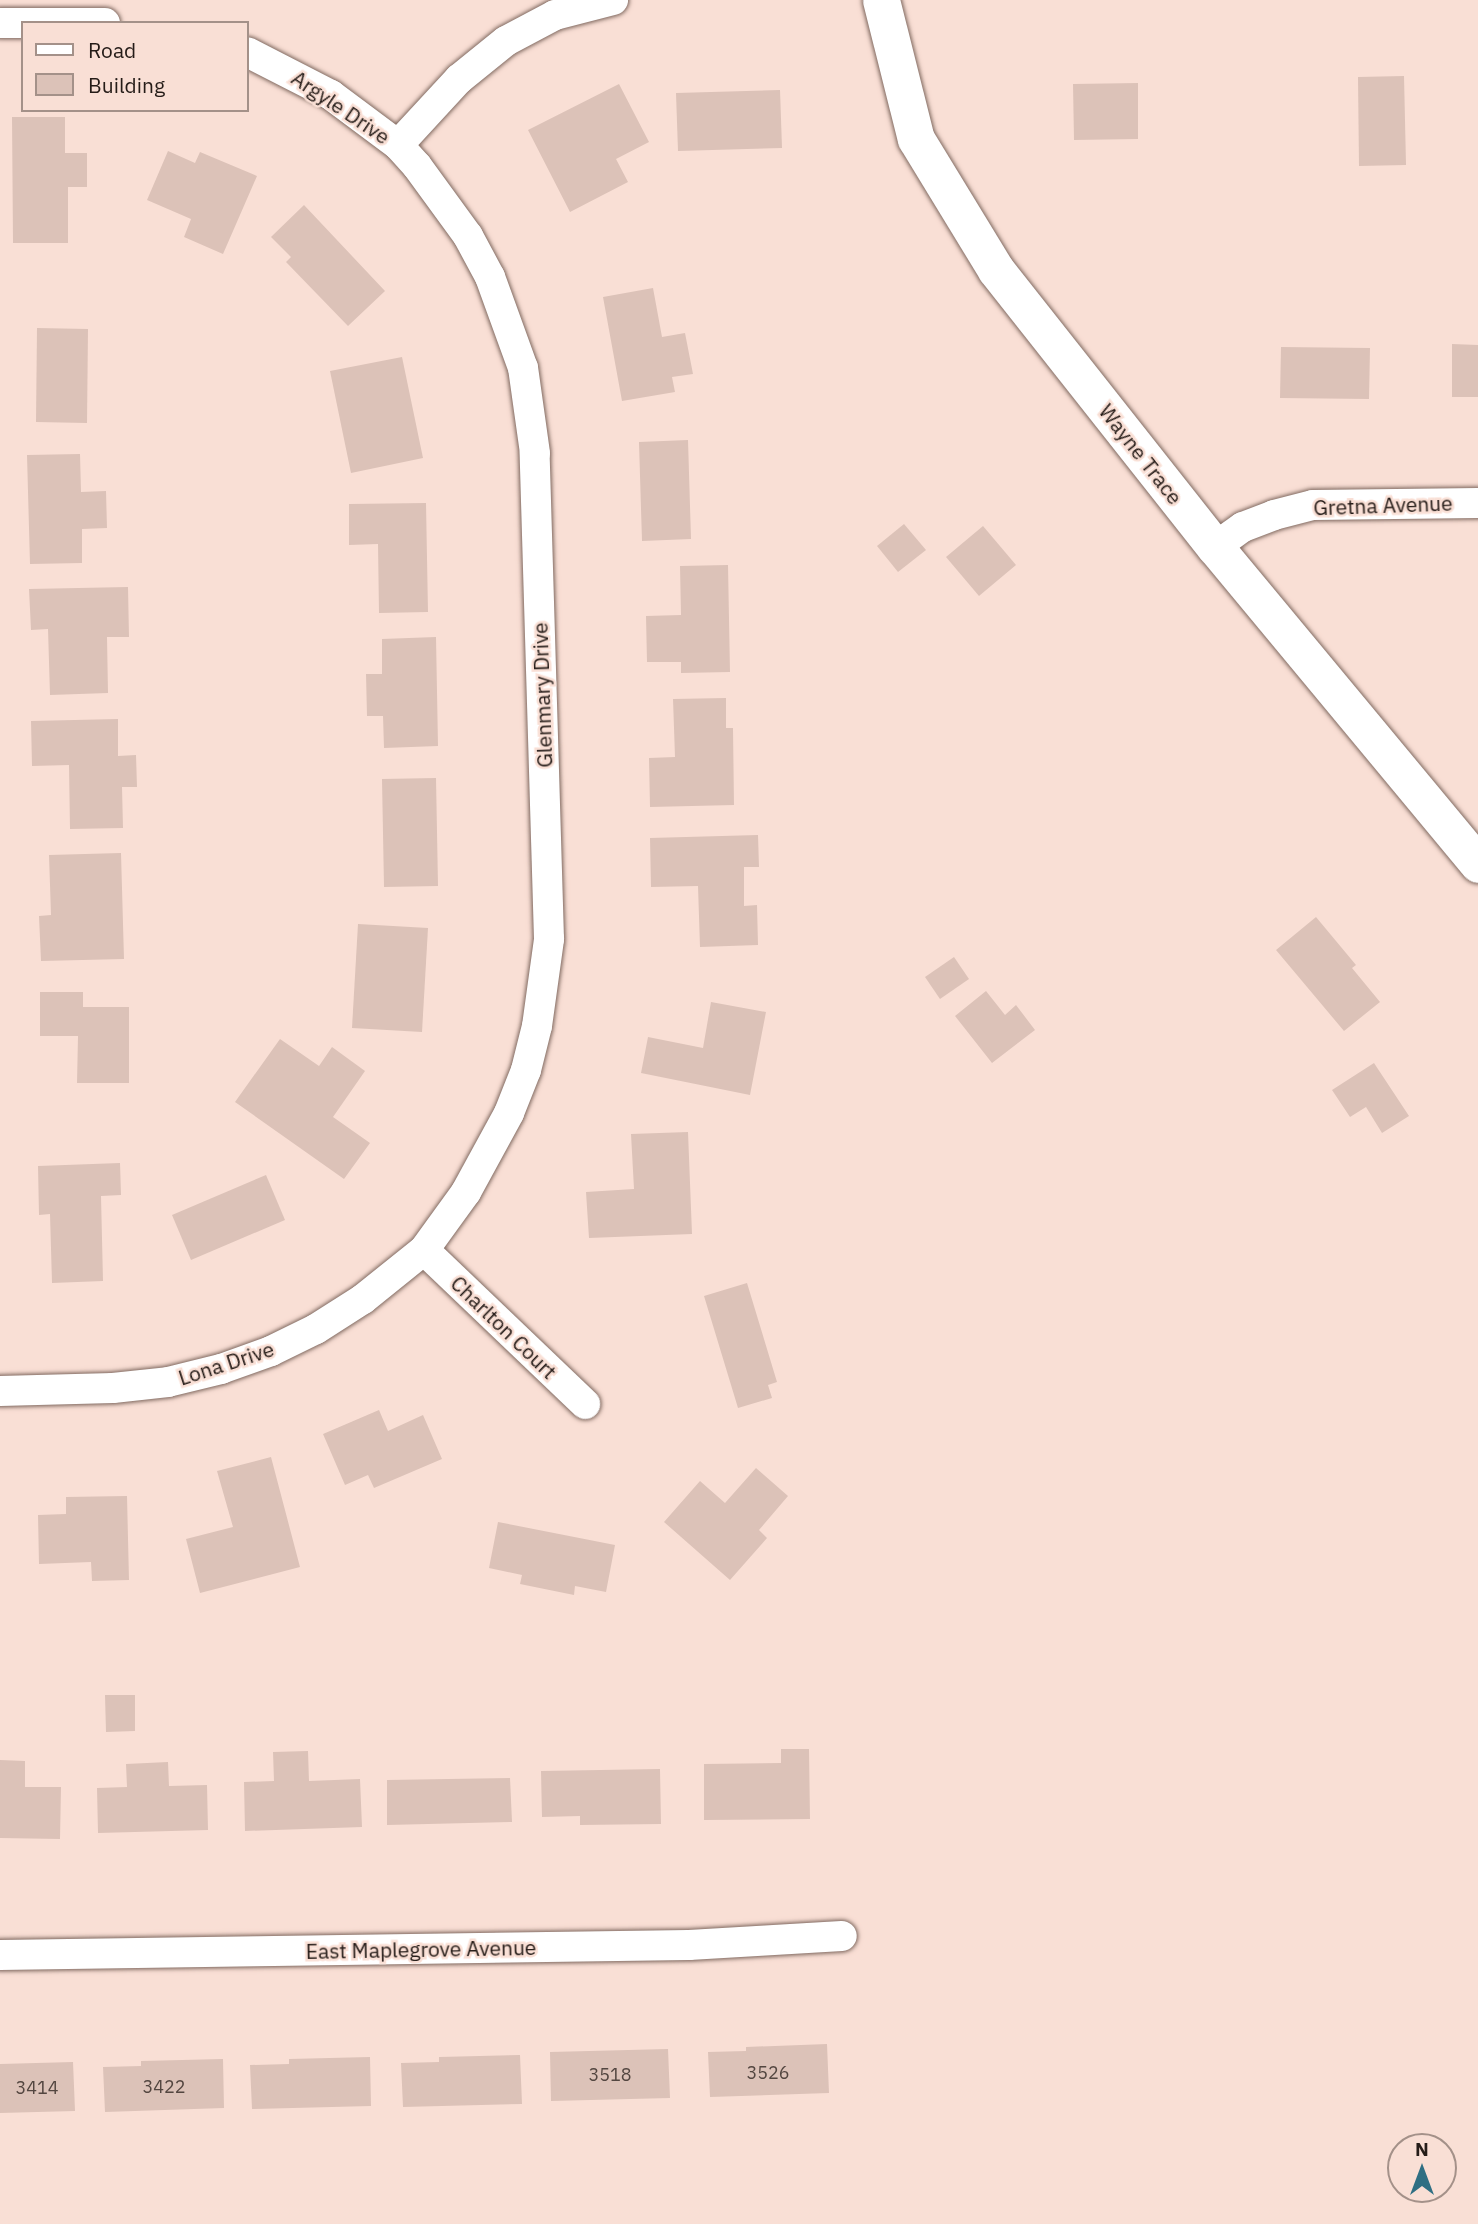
<!DOCTYPE html>
<style>
body{margin:0}
#map{position:relative;width:1478px;height:2224px;overflow:hidden;background:#f9dfd5;font-family:"IBM Plex Sans",sans-serif}
div>[style]{position:absolute}
.building>*{inset:0;background:#dcc2b8}
.roads{filter:drop-shadow(0 0 2px #816a61) drop-shadow(0 0 2px #816a61)}
.minor>*{height:30px;margin:-15px;padding:0 15px;transform-origin:15px;border-radius:15px;background:#fff}
.tertiary>*{height:37px;margin:-18.5px;padding:0 18.5px;transform-origin:18.5px;border-radius:18.5px;background:#fff}
span{translate:-50% -50%;white-space:nowrap;text-align:center;line-height:1.15;-webkit-text-stroke:5px #f9dfd5;paint-order:stroke}
.number-label{font-size:18px;color:#534640}
.number-label span{-webkit-text-stroke-width:0}
.street-label{font-size:21px;color:#251c18}
.legend{position:absolute;left:21px;top:21px;width:228px;height:91px;box-sizing:border-box;background:#f9dfd5;border:2px solid #a49189;margin:0;padding:9px 12px;list-style:none;font-size:21px;color:#251c18}
.legend li{display:flex;align-items:center;gap:14px;height:35px}
.legend b{width:35px;border:2px solid #a49189}
.north{position:absolute;left:1387px;top:2133px;width:70px;height:70px;box-sizing:border-box;background:#f9dfd5;border:2px solid #a49189;border-radius:50%;rotate:0deg;font-size:19px;font-weight:700;line-height:28px;text-align:center;color:#251c18}
.north::after{content:'';display:block;margin:auto;width:24px;height:32px;background:#2f6f83;clip-path:polygon(50% 0,100% 100%,50% 72%,0 100%)}
</style>
<div id="map">
<div class="building">
<i style="clip-path:polygon(1404px 76px,1406px 165px,1359px 166px,1358px 77px)"></i>
<i style="clip-path:polygon(1138px 83px,1138px 139px,1074px 140px,1073px 84px)"></i>
<i style="clip-path:polygon(619px 84px,649px 142px,616px 159px,628px 182px,570px 212px,528px 130px)"></i>
<i style="clip-path:polygon(780px 90px,782px 148px,678px 151px,676px 93px)"></i>
<i style="clip-path:polygon(12px 117px,65px 117px,65px 153px,87px 153px,87px 187px,68px 187px,68px 243px,13px 243px)"></i>
<i style="clip-path:polygon(168px 151px,195px 163px,200px 152px,257px 176px,223px 254px,184px 237px,191px 219px,147px 200px)"></i>
<i style="clip-path:polygon(304px 205px,385px 291px,348px 326px,286px 262px,291px 257px,271px 237px)"></i>
<i style="clip-path:polygon(653px 288px,662px 337px,685px 333px,693px 374px,672px 377px,675px 392px,622px 401px,603px 297px)"></i>
<i style="clip-path:polygon(37px 328px,88px 329px,87px 423px,36px 422px)"></i>
<i style="clip-path:polygon(1452px 344px,1478px 345px,1478px 397px,1452px 397px)"></i>
<i style="clip-path:polygon(1281px 347px,1370px 348px,1369px 399px,1280px 398px)"></i>
<i style="clip-path:polygon(402px 357px,423px 458px,351px 473px,330px 371px)"></i>
<i style="clip-path:polygon(688px 440px,691px 539px,642px 541px,639px 442px)"></i>
<i style="clip-path:polygon(80px 454px,81px 492px,106px 491px,107px 528px,82px 529px,82px 563px,30px 564px,27px 455px)"></i>
<i style="clip-path:polygon(426px 503px,428px 612px,379px 613px,378px 544px,349px 545px,349px 504px)"></i>
<i style="clip-path:polygon(904px 524px,926px 550px,898px 572px,877px 546px)"></i>
<i style="clip-path:polygon(983px 526px,1016px 565px,979px 596px,946px 557px)"></i>
<i style="clip-path:polygon(728px 565px,730px 672px,681px 673px,681px 662px,647px 662px,646px 616px,681px 615px,680px 566px)"></i>
<i style="clip-path:polygon(128px 587px,129px 637px,107px 637px,108px 693px,50px 695px,48px 629px,31px 630px,29px 589px)"></i>
<i style="clip-path:polygon(436px 637px,438px 746px,384px 748px,383px 716px,367px 716px,366px 674px,382px 674px,382px 639px)"></i>
<i style="clip-path:polygon(726px 698px,726px 728px,733px 728px,734px 805px,650px 807px,649px 758px,675px 757px,673px 699px)"></i>
<i style="clip-path:polygon(118px 719px,118px 756px,136px 755px,137px 787px,122px 787px,123px 828px,70px 829px,69px 765px,32px 766px,31px 721px)"></i>
<i style="clip-path:polygon(436px 778px,438px 886px,384px 887px,382px 779px)"></i>
<i style="clip-path:polygon(758px 835px,759px 867px,744px 867px,744px 906px,757px 905px,758px 945px,700px 947px,698px 886px,651px 887px,650px 838px)"></i>
<i style="clip-path:polygon(121px 853px,124px 959px,41px 961px,39px 916px,51px 915px,49px 855px)"></i>
<i style="clip-path:polygon(1316px 917px,1356px 965px,1352px 968px,1380px 1002px,1344px 1031px,1276px 950px)"></i>
<i style="clip-path:polygon(358px 924px,428px 928px,422px 1032px,352px 1028px)"></i>
<i style="clip-path:polygon(954px 957px,969px 979px,940px 999px,925px 977px)"></i>
<i style="clip-path:polygon(986px 991px,1005px 1015px,1016px 1005px,1035px 1030px,992px 1063px,955px 1016px)"></i>
<i style="clip-path:polygon(40px 992px,83px 992px,83px 1007px,129px 1007px,129px 1083px,77px 1083px,78px 1036px,40px 1036px)"></i>
<i style="clip-path:polygon(711px 1002px,766px 1012px,750px 1095px,641px 1073px,648px 1037px,703px 1048px)"></i>
<i style="clip-path:polygon(280px 1039px,319px 1066px,332px 1047px,365px 1071px,333px 1117px,370px 1143px,344px 1179px,235px 1102px)"></i>
<i style="clip-path:polygon(1374px 1063px,1409px 1116px,1382px 1133px,1366px 1107px,1350px 1117px,1332px 1090px)"></i>
<i style="clip-path:polygon(688px 1132px,692px 1234px,589px 1238px,586px 1192px,634px 1189px,631px 1134px)"></i>
<i style="clip-path:polygon(120px 1163px,121px 1195px,101px 1196px,103px 1281px,52px 1283px,50px 1214px,39px 1215px,38px 1166px)"></i>
<i style="clip-path:polygon(266px 1175px,285px 1220px,191px 1260px,172px 1215px)"></i>
<i style="clip-path:polygon(747px 1283px,777px 1382px,768px 1385px,772px 1398px,738px 1408px,704px 1296px)"></i>
<i style="clip-path:polygon(379px 1410px,388px 1431px,423px 1415px,442px 1459px,374px 1488px,368px 1475px,345px 1485px,323px 1434px)"></i>
<i style="clip-path:polygon(271px 1457px,300px 1567px,200px 1593px,186px 1539px,233px 1527px,217px 1471px)"></i>
<i style="clip-path:polygon(756px 1468px,788px 1496px,759px 1530px,767px 1538px,730px 1580px,664px 1522px,700px 1481px,725px 1503px)"></i>
<i style="clip-path:polygon(127px 1496px,129px 1580px,92px 1581px,91px 1562px,39px 1564px,38px 1515px,66px 1514px,66px 1497px)"></i>
<i style="clip-path:polygon(498px 1522px,615px 1545px,606px 1592px,575px 1586px,574px 1595px,520px 1584px,522px 1575px,489px 1568px)"></i>
<i style="clip-path:polygon(105px 1695px,135px 1695px,135px 1731px,106px 1732px)"></i>
<i style="clip-path:polygon(781px 1749px,809px 1749px,810px 1819px,704px 1820px,704px 1764px,781px 1763px)"></i>
<i style="clip-path:polygon(308px 1751px,309px 1781px,360px 1779px,362px 1827px,245px 1831px,244px 1782px,274px 1781px,273px 1752px)"></i>
<i style="clip-path:polygon(0 1760px,25px 1761px,25px 1787px,61px 1787px,60px 1839px,0 1838px)"></i>
<i style="clip-path:polygon(168px 1762px,169px 1786px,207px 1785px,208px 1830px,98px 1833px,97px 1788px,127px 1787px,126px 1764px)"></i>
<i style="clip-path:polygon(660px 1769px,661px 1824px,580px 1825px,580px 1816px,542px 1817px,541px 1771px)"></i>
<i style="clip-path:polygon(510px 1778px,512px 1822px,387px 1825px,387px 1780px)"></i>
<i style="clip-path:polygon(827px 2044px,829px 2093px,710px 2097px,708px 2052px,746px 2051px,746px 2047px)"></i>
<i style="clip-path:polygon(668px 2049px,670px 2098px,551px 2101px,550px 2052px)"></i>
<i style="clip-path:polygon(520px 2055px,522px 2104px,403px 2107px,401px 2063px,439px 2062px,439px 2057px)"></i>
<i style="clip-path:polygon(370px 2057px,371px 2106px,252px 2109px,250px 2065px,289px 2064px,289px 2059px)"></i>
<i style="clip-path:polygon(223px 2059px,224px 2108px,105px 2112px,103px 2067px,141px 2066px,141px 2061px)"></i>
<i style="clip-path:polygon(73px 2062px,75px 2111px,0 2113px,0 2064px)"></i>
</div>
<div class="roads">
<div class="minor">
<i style="left:0;top:23px;width:105px"></i>
<i style="left:398px;top:145px;width:90px;rotate:-47.3deg"></i>
<i style="left:459px;top:79px;width:60px;rotate:-39deg"></i>
<i style="left:506px;top:41px;width:55px;rotate:-28deg"></i>
<i style="left:555px;top:15px;width:60px;rotate:-14.5deg"></i>
<i style="left:1215px;top:547px;width:34px;rotate:-36deg"></i>
<i style="left:1243px;top:527px;width:33px;rotate:-21deg"></i>
<i style="left:1274px;top:515px;width:40px;rotate:-14.4deg"></i>
<i style="left:1313px;top:505px;width:165px;rotate:-0.7deg"></i>
<i style="left:424px;top:1250px;width:223px;rotate:43.7deg"></i>
<i style="left:0;top:1391px;width:113px;rotate:-1.5deg"></i>
<i style="left:113px;top:1388px;width:55px;rotate:-6.2deg"></i>
<i style="left:168px;top:1382px;width:55px;rotate:-13.8deg"></i>
<i style="left:221px;top:1369px;width:53px;rotate:-19.8deg"></i>
<i style="left:271px;top:1351px;width:50px;rotate:-26.1deg"></i>
<i style="left:316px;top:1329px;width:56px;rotate:-32.6deg"></i>
<i style="left:363px;top:1299px;width:78px;rotate:-38.8deg"></i>
<i style="left:424px;top:1250px;width:72px;rotate:-54.1deg"></i>
<i style="left:466px;top:1192px;width:90px;rotate:-61.4deg"></i>
<i style="left:509px;top:1113px;width:46px;rotate:-68.4deg"></i>
<i style="left:526px;top:1070px;width:45px;rotate:-76deg"></i>
<i style="left:537px;top:1026px;width:88px;rotate:-82.1deg"></i>
<i style="left:549px;top:939px;width:486px;rotate:-91.7deg"></i>
<i style="left:535px;top:453px;width:86px;rotate:-98deg"></i>
<i style="left:523px;top:368px;width:97px;rotate:-109.9deg"></i>
<i style="left:490px;top:277px;width:47px;rotate:-118.2deg"></i>
<i style="left:468px;top:236px;width:87px;rotate:-126.1deg"></i>
<i style="left:417px;top:166px;width:28px;rotate:-132deg"></i>
<i style="left:398px;top:145px;width:84px;rotate:-143.3deg"></i>
<i style="left:331px;top:95px;width:94px;rotate:-152.9deg"></i>
<i style="left:0;top:1955px;width:689px;rotate:-0.83deg"></i>
<i style="left:689px;top:1945px;width:153px;rotate:-3.4deg"></i>
</div>
<div class="tertiary">
<i style="left:881px;top:0;width:143px;rotate:75.9deg"></i>
<i style="left:916px;top:139px;width:153px;rotate:58.6deg"></i>
<i style="left:996px;top:270px;width:353px;rotate:51.7deg"></i>
<i style="left:1215px;top:547px;width:412px;rotate:50.3deg"></i>
</div>
</div>
<div class="number-label">
<span style="left:768px;top:2073px">3526</span>
<span style="left:610px;top:2075px">3518</span>
<span style="left:164px;top:2087px">3422</span>
<span style="left:37px;top:2088px">3414</span>
</div>
<div class="street-label">
<span style="left:341px;top:107px;rotate:34deg">Argyle Drive</span>
<span style="left:1141px;top:454px;rotate:52deg">Wayne Trace</span>
<span style="left:1383px;top:505px;rotate:-2deg">Gretna Avenue</span>
<span style="left:542px;top:695px;rotate:-92deg">Glenmary Drive</span>
<span style="left:504px;top:1327px;rotate:44deg">Charlton Court</span>
<span style="left:226px;top:1363px;rotate:-18deg">Lona Drive</span>
<span style="left:421px;top:1949px;rotate:-1deg">East Maplegrove Avenue</span>
</div>
<ul class="legend">
<li><b style="height:9px;background:#fff"></b>Road</li>
<li><b style="height:19px;background:#dcc2b8"></b>Building</li>
</ul>
<div class="north">N</div>
</div>
